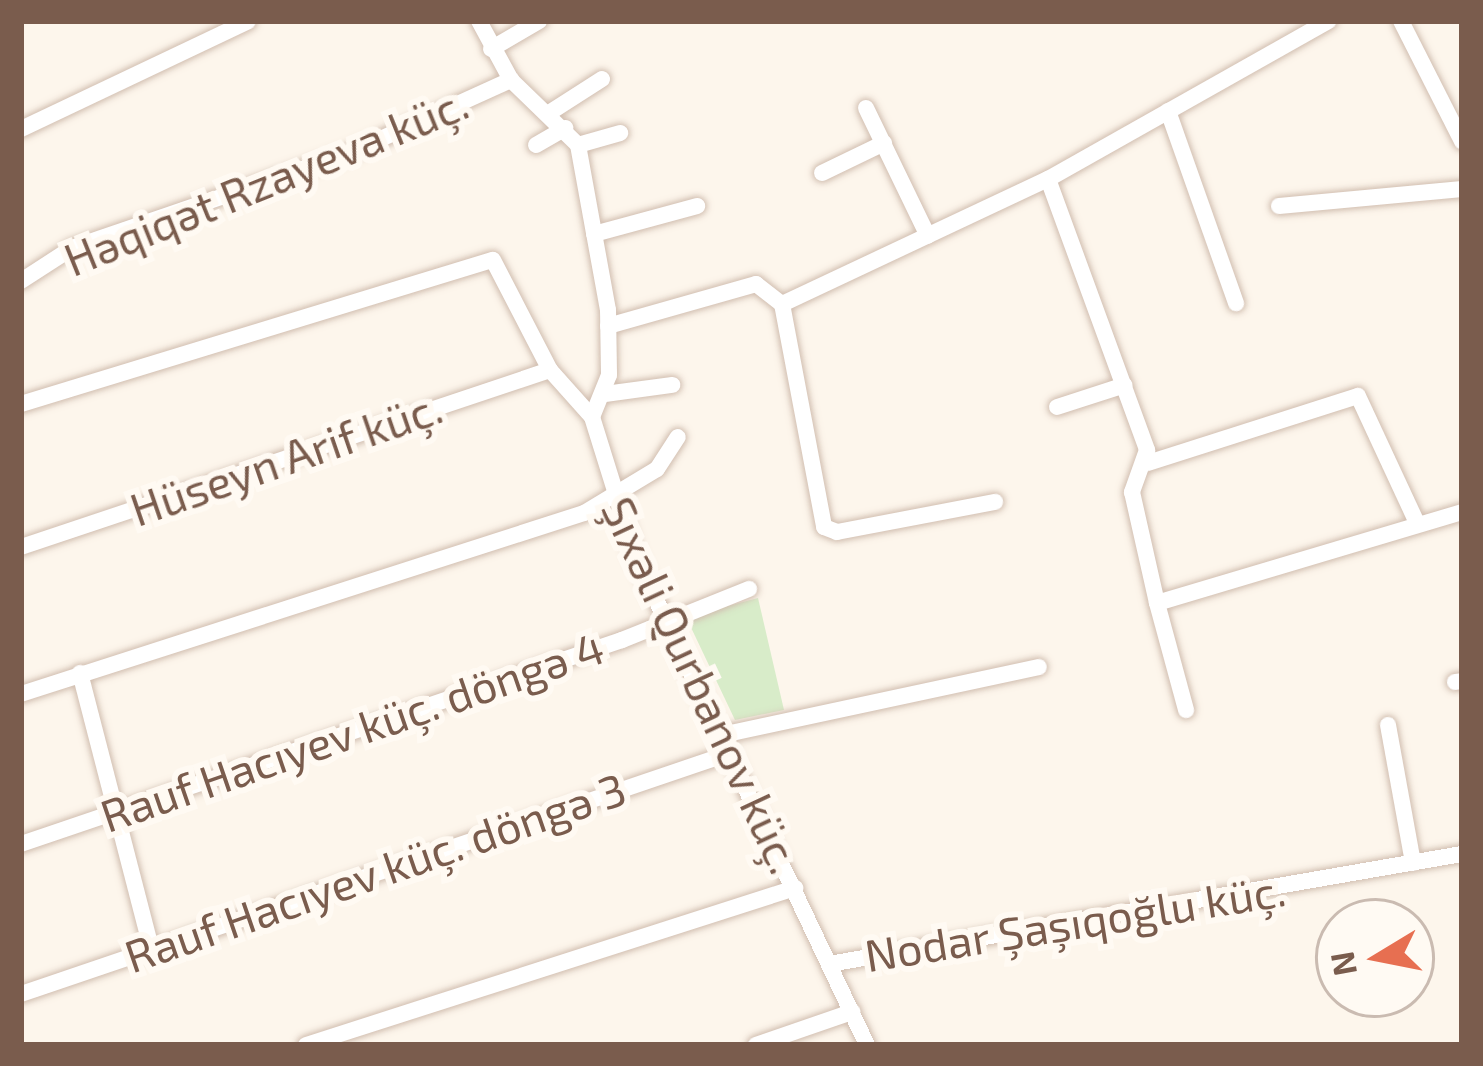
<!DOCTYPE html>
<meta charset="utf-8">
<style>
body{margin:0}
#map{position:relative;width:1483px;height:1066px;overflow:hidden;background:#fdf6ec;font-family:"Exo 2",sans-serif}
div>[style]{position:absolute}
.green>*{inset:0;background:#d8ecc9}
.roads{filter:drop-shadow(0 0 3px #d1beb0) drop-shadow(0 0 3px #d1beb0)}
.street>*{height:16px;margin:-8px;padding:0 8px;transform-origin:8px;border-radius:8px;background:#fff}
span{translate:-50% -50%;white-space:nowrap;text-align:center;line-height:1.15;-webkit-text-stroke:12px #fffaf3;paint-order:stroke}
.street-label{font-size:45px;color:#7a5c4d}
.frame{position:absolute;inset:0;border:24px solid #7a5c4d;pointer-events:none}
.north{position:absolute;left:1315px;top:898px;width:120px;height:120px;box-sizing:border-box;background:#fffaf3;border:3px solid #cabbb1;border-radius:50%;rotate:260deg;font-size:33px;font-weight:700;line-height:48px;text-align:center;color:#7a5c4d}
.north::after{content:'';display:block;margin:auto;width:42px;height:54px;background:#e76f51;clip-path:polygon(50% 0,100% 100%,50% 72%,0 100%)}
</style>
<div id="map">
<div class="green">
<i style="clip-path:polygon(758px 598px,784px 710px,735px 720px,686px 617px)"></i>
</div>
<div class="roads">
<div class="street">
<i style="left:479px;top:21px;width:67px;rotate:61.5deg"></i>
<i style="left:511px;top:80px;width:93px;rotate:44.1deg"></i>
<i style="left:578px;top:145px;width:168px;rotate:79.7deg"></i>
<i style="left:608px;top:310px;width:65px;rotate:89.1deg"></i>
<i style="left:609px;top:375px;width:45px;rotate:112deg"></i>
<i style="left:1401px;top:21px;width:135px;rotate:63.1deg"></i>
<i style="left:491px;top:49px;width:56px;rotate:-30.3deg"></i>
<i style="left:866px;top:108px;width:142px;rotate:64.2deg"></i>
<i style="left:1168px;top:111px;width:204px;rotate:70.5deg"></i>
<i style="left:549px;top:113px;width:63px;rotate:-32.7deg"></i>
<i style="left:21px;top:129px;width:251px;rotate:-25.4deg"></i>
<i style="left:536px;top:145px;width:34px;rotate:-30deg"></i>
<i style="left:578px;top:145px;width:44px;rotate:-15.9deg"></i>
<i style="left:822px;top:173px;width:69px;rotate:-25.8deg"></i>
<i style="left:1048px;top:179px;width:289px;rotate:69.9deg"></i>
<i style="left:1147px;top:450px;width:45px;rotate:109.7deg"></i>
<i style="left:1132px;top:492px;width:114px;rotate:77.3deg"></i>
<i style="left:1157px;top:603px;width:318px;rotate:-16.6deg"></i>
<i style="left:1279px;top:206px;width:184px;rotate:-5.3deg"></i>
<i style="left:594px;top:234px;width:107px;rotate:-15.2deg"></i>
<i style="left:21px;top:281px;width:61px;rotate:-32.9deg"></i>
<i style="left:72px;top:248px;width:296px;rotate:-18.9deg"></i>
<i style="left:352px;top:152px;width:175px;rotate:-24.4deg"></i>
<i style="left:782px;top:304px;width:227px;rotate:79.3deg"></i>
<i style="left:824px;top:527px;width:14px;rotate:21deg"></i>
<i style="left:837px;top:532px;width:161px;rotate:-10.8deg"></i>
<i style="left:608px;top:326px;width:154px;rotate:-15.8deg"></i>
<i style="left:756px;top:284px;width:33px;rotate:38deg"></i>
<i style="left:782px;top:304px;width:294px;rotate:-25.2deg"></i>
<i style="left:1048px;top:179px;width:322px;rotate:-29.4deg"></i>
<i style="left:605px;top:394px;width:68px;rotate:-7.7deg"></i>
<i style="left:21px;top:404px;width:493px;rotate:-17deg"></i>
<i style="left:493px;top:260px;width:124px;rotate:62.6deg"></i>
<i style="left:550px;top:370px;width:63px;rotate:48.2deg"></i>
<i style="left:592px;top:417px;width:145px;rotate:72.7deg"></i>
<i style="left:635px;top:555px;width:542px;rotate:64.66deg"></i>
<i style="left:1057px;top:407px;width:71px;rotate:-17.9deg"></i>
<i style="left:1148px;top:463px;width:220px;rotate:-17.7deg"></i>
<i style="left:1358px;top:396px;width:140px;rotate:65.1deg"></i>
<i style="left:21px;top:547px;width:558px;rotate:-18.5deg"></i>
<i style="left:1157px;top:603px;width:111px;rotate:74.8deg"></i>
<i style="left:80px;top:673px;width:284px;rotate:75.5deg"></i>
<i style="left:1455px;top:682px;width:7px;rotate:-8deg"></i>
<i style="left:21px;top:694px;width:591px;rotate:-17.82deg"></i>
<i style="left:584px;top:513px;width:85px;rotate:-31.1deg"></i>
<i style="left:657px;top:469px;width:38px;rotate:-57deg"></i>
<i style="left:1388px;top:725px;width:140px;rotate:79.7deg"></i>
<i style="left:722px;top:735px;width:324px;rotate:-12.1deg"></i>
<i style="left:21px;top:844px;width:635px;rotate:-18.75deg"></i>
<i style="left:622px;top:640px;width:137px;rotate:-21.9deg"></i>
<i style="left:829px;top:964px;width:642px;rotate:-9.86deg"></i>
<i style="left:21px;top:994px;width:749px;rotate:-18.77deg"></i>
<i style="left:306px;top:1045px;width:514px;rotate:-17.8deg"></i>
<i style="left:756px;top:1045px;width:102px;rotate:-19deg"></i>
</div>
</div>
<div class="street-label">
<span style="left:266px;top:181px;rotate:-22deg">Həqiqət Rzayeva küç.</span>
<span style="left:286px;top:458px;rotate:-19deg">Hüseyn Arif küç.</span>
<span style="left:702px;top:685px;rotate:65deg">Şıxəli Qurbanov küç.</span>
<span style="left:352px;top:731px;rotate:-19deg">Rauf Hacıyev küç. döngə 4</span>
<span style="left:375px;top:872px;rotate:-19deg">Rauf Hacıyev küç. döngə 3</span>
<span style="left:1075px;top:922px;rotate:-9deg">Nodar Şaşıqoğlu küç.</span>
</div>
<div class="frame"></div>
<div class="north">N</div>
</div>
